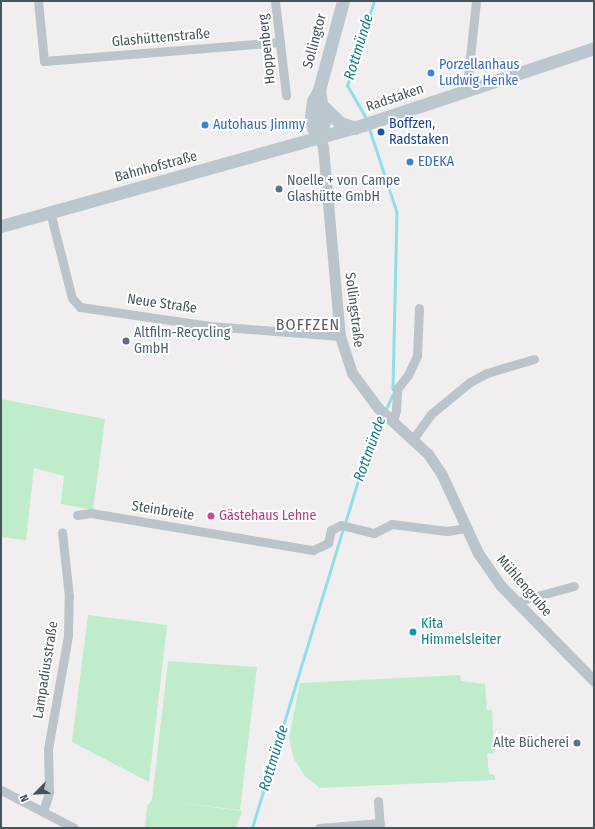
<!DOCTYPE html>
<meta charset="utf-8">
<style>
body{margin:0}
#map{position:relative;width:595px;height:829px;overflow:hidden;background:#f1eeef;font-family:"Fira Sans Condensed",sans-serif}
div>[style]{position:absolute}
.green>*{inset:0;background:#bfeccb}
.stream>*{height:2.5px;margin:-1.25px;padding:0 1.25px;transform-origin:1.25px;border-radius:1.25px;background:#8fdfe7}
.minor>*{height:9px;margin:-4.5px;padding:0 4.5px;transform-origin:4.5px;border-radius:4.5px;background:#bbc4cb}
.tertiary>*{height:11px;margin:-5.5px;padding:0 5.5px;transform-origin:5.5px;border-radius:5.5px;background:#bbc4cb}
.secondary>*{height:13px;margin:-6.5px;padding:0 6.5px;transform-origin:6.5px;border-radius:6.5px;background:#bbc7cf}
.dots>*{width:11px;height:11px;translate:-50% -50%;box-sizing:border-box;border:2px solid #fff;border-radius:50%}
span{translate:-50% -50%;white-space:nowrap;text-align:center;line-height:1.15;-webkit-text-stroke:4px #fff;paint-order:stroke}
.street-label{font-size:14px;color:#48545b}
.shop-label{font-size:14px;color:#366cbe}
.left{translate:0 -50%;text-align:left}
.transit-label{font-size:14px;color:#164399}
.service-label{font-size:14px;color:#4e5e75}
.right{translate:-100% -50%;text-align:right}
.hotel-label{font-size:14px;color:#b23c85}
.culture-label{font-size:14px;color:#0d838f}
.water-label{font-size:15px;color:#14808b;font-style:italic}
.quarter-label{font-size:16px;color:#5b6063;letter-spacing:1px}
.frame{position:absolute;inset:0;border:2px solid #48545b;pointer-events:none}
.north{position:absolute;left:16px;top:773px;width:40px;height:40px;-webkit-text-stroke:3px #fff;paint-order:stroke;rotate:246deg;font-size:11px;font-weight:700;line-height:16px;text-align:center;color:#48545b}
.north::after{content:'';display:block;margin:auto;width:14px;height:18px;background:#48545b;clip-path:polygon(50% 0,100% 100%,50% 72%,0 100%)}
</style>
<div id="map">
<div class="green">
<i style="clip-path:polygon(1px 399px,105px 419px,93px 510px,61px 504px,64px 476px,34px 468px,26px 540px,1px 537px)"></i>
<i style="clip-path:polygon(88px 615px,167px 625px,149px 782px,72px 742px)"></i>
<i style="clip-path:polygon(168px 661px,257px 667px,240px 810px,165px 801px,242px 811px,236px 828px,145px 828px,147px 806px,152px 800px)"></i>
<i style="clip-path:polygon(460px 675px,461px 681px,485px 684px,487px 710px,492px 710px,494px 753px,487px 754px,489px 774px,495px 775px,495px 780px,320px 788px,305px 776px,294px 759px,289px 738px,300px 683px)"></i>
</div>
<div class="stream">
<i style="left:367px;top:120px;width:39px;rotate:-120deg"></i>
<i style="left:347px;top:86px;width:89px;rotate:-72.4deg"></i>
<i style="left:369px;top:127px;width:89px;rotate:71.8deg"></i>
<i style="left:397px;top:212px;width:177px;rotate:91.3deg"></i>
<i style="left:385px;top:411px;width:19px;rotate:-65deg"></i>
<i style="left:345px;top:523px;width:102px;rotate:-73deg"></i>
<i style="left:375px;top:425px;width:13px;rotate:-58deg"></i>
<i style="left:252px;top:828px;width:313px;rotate:-73.1deg"></i>
</div>
<div class="minor">
<i style="left:38px;top:1px;width:60px;rotate:84.3deg"></i>
<i style="left:44px;top:61px;width:237px;rotate:-4.6deg"></i>
<i style="left:275px;top:1px;width:95px;rotate:83.3deg"></i>
<i style="left:469px;top:90px;width:13px;rotate:-94deg"></i>
<i style="left:468px;top:77px;width:76px;rotate:-84deg"></i>
<i style="left:50px;top:212px;width:89px;rotate:75.7deg"></i>
<i style="left:72px;top:298px;width:12px;rotate:48deg"></i>
<i style="left:80px;top:307px;width:131px;rotate:8.3deg"></i>
<i style="left:210px;top:326px;width:130px;rotate:4.4deg"></i>
<i style="left:393px;top:421px;width:11px;rotate:-75deg"></i>
<i style="left:396px;top:410px;width:21px;rotate:-87deg"></i>
<i style="left:397px;top:389px;width:18px;rotate:-52deg"></i>
<i style="left:408px;top:375px;width:21px;rotate:-65deg"></i>
<i style="left:417px;top:356px;width:48px;rotate:-87.6deg"></i>
<i style="left:413px;top:439px;width:31px;rotate:-54deg"></i>
<i style="left:431px;top:414px;width:50px;rotate:-39.4deg"></i>
<i style="left:470px;top:382px;width:19px;rotate:-28deg"></i>
<i style="left:487px;top:373px;width:49px;rotate:-16.6deg"></i>
<i style="left:77px;top:515px;width:14px;rotate:-8deg"></i>
<i style="left:91px;top:513px;width:225px;rotate:9.5deg"></i>
<i style="left:313px;top:550px;width:17px;rotate:-25deg"></i>
<i style="left:328px;top:543px;width:13px;rotate:-77deg"></i>
<i style="left:331px;top:530px;width:11px;rotate:-27deg"></i>
<i style="left:341px;top:525px;width:34px;rotate:14deg"></i>
<i style="left:374px;top:533px;width:20px;rotate:-27deg"></i>
<i style="left:392px;top:524px;width:55px;rotate:7.3deg"></i>
<i style="left:447px;top:531px;width:19px;rotate:-9deg"></i>
<i style="left:515px;top:602px;width:61px;rotate:-15.2deg"></i>
<i style="left:1px;top:790px;width:82px;rotate:27.5deg"></i>
<i style="left:378px;top:801px;width:26px;rotate:86deg"></i>
<i style="left:43px;top:812px;width:21px;rotate:-73deg"></i>
<i style="left:49px;top:792px;width:43px;rotate:-91.3deg"></i>
<i style="left:48px;top:749px;width:115px;rotate:-80deg"></i>
<i style="left:68px;top:636px;width:39px;rotate:-89deg"></i>
<i style="left:69px;top:597px;width:65px;rotate:-96.1deg"></i>
<i style="left:319px;top:828px;width:61px;rotate:-4.7deg"></i>
</div>
<div class="tertiary">
<i style="left:320px;top:138px;width:9px;rotate:72deg"></i>
<i style="left:323px;top:147px;width:190px;rotate:84.9deg"></i>
<i style="left:340px;top:336px;width:39px;rotate:72deg"></i>
<i style="left:352px;top:373px;width:44px;rotate:53.4deg"></i>
<i style="left:378px;top:408px;width:68px;rotate:42.6deg"></i>
<i style="left:428px;top:454px;width:25px;rotate:56deg"></i>
<i style="left:442px;top:475px;width:86px;rotate:65.2deg"></i>
<i style="left:478px;top:553px;width:40px;rotate:55.1deg"></i>
<i style="left:501px;top:586px;width:133px;rotate:45.6deg"></i>
</div>
<div class="secondary">
<i style="left:319px;top:90px;width:31px;rotate:81deg"></i>
<i style="left:324px;top:121px;width:17px;rotate:103deg"></i>
<i style="left:323px;top:106px;width:24px;rotate:45deg"></i>
<i style="left:340px;top:123px;width:16px;rotate:18deg"></i>
<i style="left:320px;top:138px;width:12px;rotate:-125deg"></i>
<i style="left:313px;top:128px;width:12px;rotate:-99deg"></i>
<i style="left:311px;top:116px;width:15px;rotate:-82deg"></i>
<i style="left:313px;top:101px;width:13px;rotate:-61deg"></i>
<i style="left:319px;top:90px;width:92px;rotate:-74.9deg"></i>
<i style="left:1px;top:226px;width:376px;rotate:-15.6deg"></i>
<i style="left:363px;top:125px;width:243px;rotate:-18.4deg"></i>
</div>
<div class="dots">
<i style="left:431px;top:73px;background:#3f7fe0"></i>
<i style="left:205px;top:125px;background:#3f7fe0"></i>
<i style="left:381px;top:132px;background:#1a4fb4"></i>
<i style="left:410px;top:162px;background:#3f7fe0"></i>
<i style="left:279px;top:189px;background:#5c6f8a"></i>
<i style="left:126px;top:341px;background:#5c6f8a"></i>
<i style="left:211px;top:516px;background:#d1479c"></i>
<i style="left:413px;top:632px;background:#0f9aa8"></i>
<i style="left:577px;top:743px;background:#5c6f8a"></i>
</div>
<div class="street-label">
<span style="left:161px;top:38px;rotate:-5deg">Glashüttenstraße</span>
<span style="left:315px;top:41px;rotate:-75deg">Sollingtor</span>
<span style="left:267px;top:49px;rotate:-96deg">Hoppenberg</span>
<span style="left:395px;top:98px;rotate:-19deg">Radstaken</span>
<span style="left:156px;top:167px;rotate:-15deg">Bahnhofstraße</span>
<span style="left:162px;top:304px;rotate:8deg">Neue Straße</span>
<span style="left:354px;top:310px;rotate:83deg">Sollingstraße</span>
<span style="left:163px;top:511px;rotate:9deg">Steinbreite</span>
<span style="left:524px;top:586px;rotate:49deg">Mühlengrube</span>
<span style="left:46px;top:670px;rotate:-81deg">Lampadiusstraße</span>
</div>
<div class="shop-label">
<span class="left" style="left:439px;top:73px">Porzellanhaus<br>Ludwig Henke</span>
<span class="left" style="left:213px;top:125px">Autohaus Jimmy</span>
<span class="left" style="left:418px;top:162px">EDEKA</span>
</div>
<div class="transit-label">
<span class="left" style="left:389px;top:132px">Boffzen,<br>Radstaken</span>
</div>
<div class="service-label">
<span class="left" style="left:287px;top:189px">Noelle + von Campe<br>Glashütte GmbH</span>
<span class="left" style="left:134px;top:341px">Altfilm-Recycling<br>GmbH</span>
<span class="right" style="left:569px;top:743px">Alte Bücherei</span>
</div>
<div class="hotel-label">
<span class="left" style="left:219px;top:516px">Gästehaus Lehne</span>
</div>
<div class="culture-label">
<span class="left" style="left:421px;top:632px">Kita<br>Himmelsleiter</span>
</div>
<div class="water-label">
<span style="left:359px;top:47px;rotate:-73deg">Rottmünde</span>
<span style="left:370px;top:449px;rotate:-70deg">Rottmünde</span>
<span style="left:274px;top:758px;rotate:-73deg">Rottmünde</span>
</div>
<div class="quarter-label">
<span style="left:308px;top:325px">BOFFZEN</span>
</div>
<div class="frame"></div>
<div class="north">N</div>
</div>
